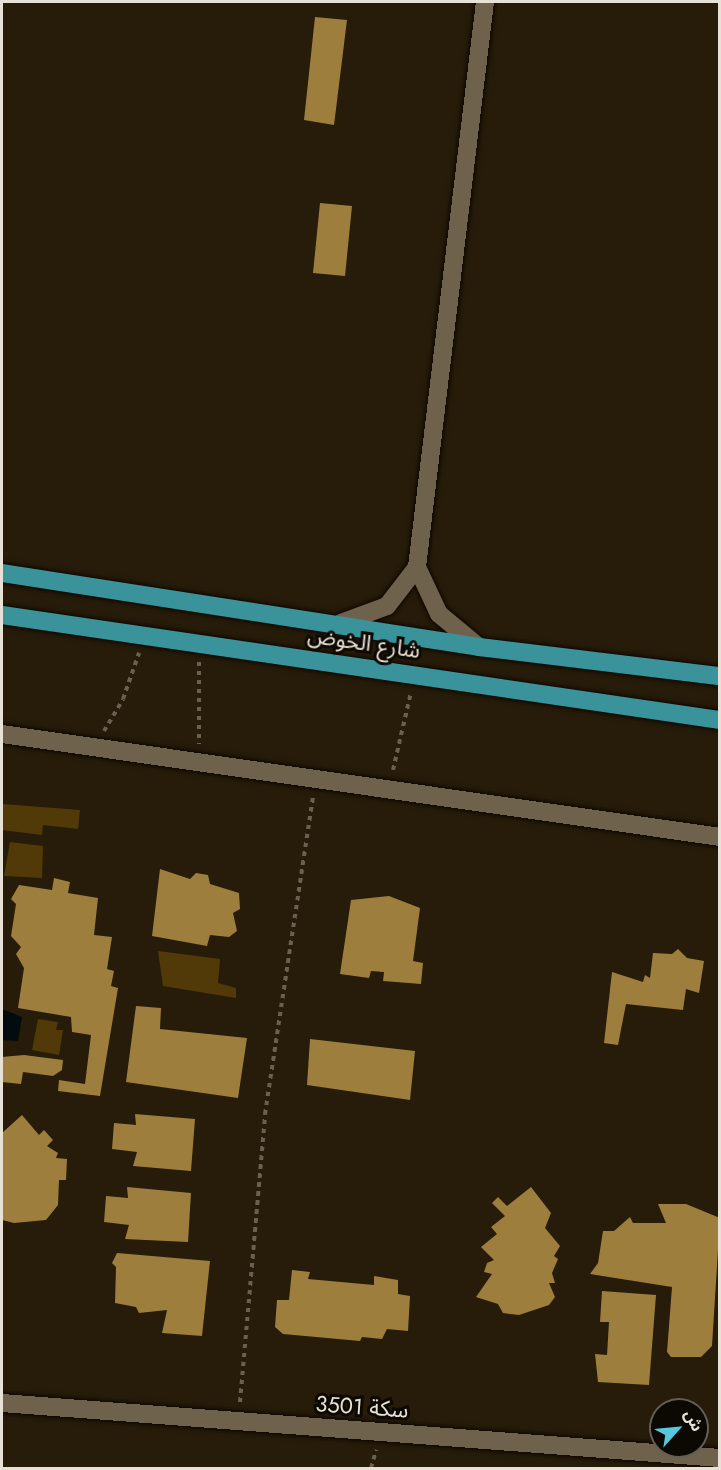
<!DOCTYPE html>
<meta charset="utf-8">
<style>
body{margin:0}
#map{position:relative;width:721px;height:1470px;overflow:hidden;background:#261c09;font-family:Jost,"Noto Sans Arabic",sans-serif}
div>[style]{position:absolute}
.green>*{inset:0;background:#513a07}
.water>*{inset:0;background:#020b0e}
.building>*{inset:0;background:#9e7e3d}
.path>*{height:4px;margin-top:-2px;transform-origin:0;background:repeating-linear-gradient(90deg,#69604f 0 4.5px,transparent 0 9px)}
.roads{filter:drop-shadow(0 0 2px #0f0700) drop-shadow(0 0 2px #0f0700)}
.minor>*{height:18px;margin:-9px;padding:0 9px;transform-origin:9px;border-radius:9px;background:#6e624d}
.major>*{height:18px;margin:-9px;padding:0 9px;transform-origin:9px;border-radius:9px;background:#3a939b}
span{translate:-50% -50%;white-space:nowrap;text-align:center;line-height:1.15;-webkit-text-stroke:6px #0c0802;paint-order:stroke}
.street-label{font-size:22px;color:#e8e1d5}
.frame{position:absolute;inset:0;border:3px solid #e8e1d5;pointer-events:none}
.north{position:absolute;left:649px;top:1398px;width:60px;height:60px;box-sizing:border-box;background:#0c0802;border:2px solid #645f56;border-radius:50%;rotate:63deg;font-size:16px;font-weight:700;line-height:24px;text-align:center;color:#e8e1d5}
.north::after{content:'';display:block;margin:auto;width:21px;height:27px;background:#56c9e1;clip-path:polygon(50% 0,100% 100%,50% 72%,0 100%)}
</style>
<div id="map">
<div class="green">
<i style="clip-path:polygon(3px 804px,80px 810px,78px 829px,43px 825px,42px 835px,2px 830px)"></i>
<i style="clip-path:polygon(10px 842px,43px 846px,42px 878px,4px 876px)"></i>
<i style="clip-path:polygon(158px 951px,220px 959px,218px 983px,236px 988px,236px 998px,163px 986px)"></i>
<i style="clip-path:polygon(38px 1019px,58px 1022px,56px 1030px,63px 1030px,59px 1055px,32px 1050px)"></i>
</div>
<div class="water">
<i style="clip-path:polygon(2px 1009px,22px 1017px,18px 1041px,2px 1040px)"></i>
</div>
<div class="building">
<i style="clip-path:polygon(315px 17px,347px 20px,334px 125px,304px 120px)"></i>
<i style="clip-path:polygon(320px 203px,352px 206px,345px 276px,313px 273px)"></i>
<i style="clip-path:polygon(160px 869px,190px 879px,196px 873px,208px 875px,210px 884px,239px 893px,240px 909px,233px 913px,237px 931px,229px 937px,210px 935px,207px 946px,152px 936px)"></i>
<i style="clip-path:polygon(54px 878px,70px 882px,68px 893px,98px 898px,94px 935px,112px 937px,107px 969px,114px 971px,111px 986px,118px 988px,100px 1096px,58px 1091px,59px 1080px,85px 1084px,91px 1035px,72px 1032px,71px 1017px,18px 1008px,24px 968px,16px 954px,21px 947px,11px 936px,16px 904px,11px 899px,19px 885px,52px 890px)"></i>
<i style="clip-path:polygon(389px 896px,420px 908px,413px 961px,423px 963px,421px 984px,383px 981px,384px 972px,371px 971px,369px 978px,340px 974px,351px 900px)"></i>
<i style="clip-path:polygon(678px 949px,687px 958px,704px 961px,699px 993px,686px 989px,683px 1010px,626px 1004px,618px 1045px,604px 1043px,612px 972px,643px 982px,645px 975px,650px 978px,653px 953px,672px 954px)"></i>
<i style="clip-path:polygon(136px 1006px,161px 1008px,160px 1029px,247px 1038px,238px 1098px,126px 1082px)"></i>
<i style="clip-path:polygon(310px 1039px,415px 1051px,410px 1100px,307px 1085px)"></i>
<i style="clip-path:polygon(24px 1055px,63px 1060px,62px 1070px,53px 1076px,23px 1072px,21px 1084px,2px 1082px,2px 1057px)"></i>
<i style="clip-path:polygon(135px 1114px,195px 1119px,191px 1171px,133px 1166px,137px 1152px,112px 1149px,114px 1123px,136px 1125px)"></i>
<i style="clip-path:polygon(22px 1115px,39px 1135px,44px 1130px,53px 1140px,47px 1146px,58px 1153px,56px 1158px,67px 1159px,66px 1180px,59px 1180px,58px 1205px,46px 1220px,14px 1223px,2px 1220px,2px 1133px)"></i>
<i style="clip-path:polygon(127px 1187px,191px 1193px,188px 1242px,125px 1239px,129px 1225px,104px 1222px,106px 1196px,128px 1198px)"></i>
<i style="clip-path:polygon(531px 1187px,551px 1213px,545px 1228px,560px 1246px,554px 1256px,558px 1259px,552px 1273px,555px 1283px,549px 1283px,555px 1297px,549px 1305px,519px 1315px,503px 1313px,498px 1304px,476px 1297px,492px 1274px,484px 1272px,487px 1263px,494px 1260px,481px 1247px,497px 1234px,491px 1227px,505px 1216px,492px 1203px,498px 1197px,507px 1206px)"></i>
<i style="clip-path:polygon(658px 1204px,686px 1204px,720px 1218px,712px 1346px,701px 1357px,671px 1357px,667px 1352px,672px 1287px,590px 1274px,598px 1263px,603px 1231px,614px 1231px,630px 1217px,633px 1223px,666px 1223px)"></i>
<i style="clip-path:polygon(117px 1253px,210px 1261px,202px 1336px,162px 1333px,167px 1310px,139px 1313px,136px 1307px,115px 1303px,116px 1267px,112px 1263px)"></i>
<i style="clip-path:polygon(292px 1270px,310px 1272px,308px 1279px,374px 1285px,374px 1276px,398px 1280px,398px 1294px,410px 1296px,408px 1331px,387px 1329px,382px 1339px,362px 1337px,360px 1341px,283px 1334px,275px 1327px,277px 1300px,289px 1300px)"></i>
<i style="clip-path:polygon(602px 1291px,656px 1295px,649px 1385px,598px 1382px,595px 1354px,607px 1355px,609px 1322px,600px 1322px)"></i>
</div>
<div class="path">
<i style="left:199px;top:662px;width:82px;rotate:90deg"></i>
<i style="left:104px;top:731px;width:37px;rotate:-59deg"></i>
<i style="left:123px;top:699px;width:49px;rotate:-70.8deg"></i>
<i style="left:393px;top:770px;width:80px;rotate:-77deg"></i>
<i style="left:240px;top:1402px;width:289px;rotate:-85deg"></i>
<i style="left:265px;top:1114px;width:321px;rotate:-81.4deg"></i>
<i style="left:371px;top:1468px;width:19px;rotate:-74deg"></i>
</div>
<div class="roads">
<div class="minor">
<i style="left:417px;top:567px;width:52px;rotate:64.9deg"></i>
<i style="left:439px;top:614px;width:52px;rotate:39.5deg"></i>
<i style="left:341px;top:623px;width:49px;rotate:-20.3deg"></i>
<i style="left:387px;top:606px;width:49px;rotate:-52.4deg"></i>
<i style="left:417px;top:567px;width:569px;rotate:-83.14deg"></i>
<i style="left:2px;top:734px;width:725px;rotate:8.16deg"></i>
<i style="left:2px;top:1403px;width:720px;rotate:4.38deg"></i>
</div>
<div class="major">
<i style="left:2px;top:573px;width:483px;rotate:8.8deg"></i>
<i style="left:479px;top:647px;width:243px;rotate:6.9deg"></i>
<i style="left:2px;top:615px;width:726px;rotate:8.32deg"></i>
</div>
</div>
<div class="street-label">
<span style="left:364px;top:643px;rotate:8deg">شارع الخوض</span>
<span style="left:362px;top:1407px;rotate:4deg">سكة 3501</span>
</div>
<div class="frame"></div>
<div class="north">ش</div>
</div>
